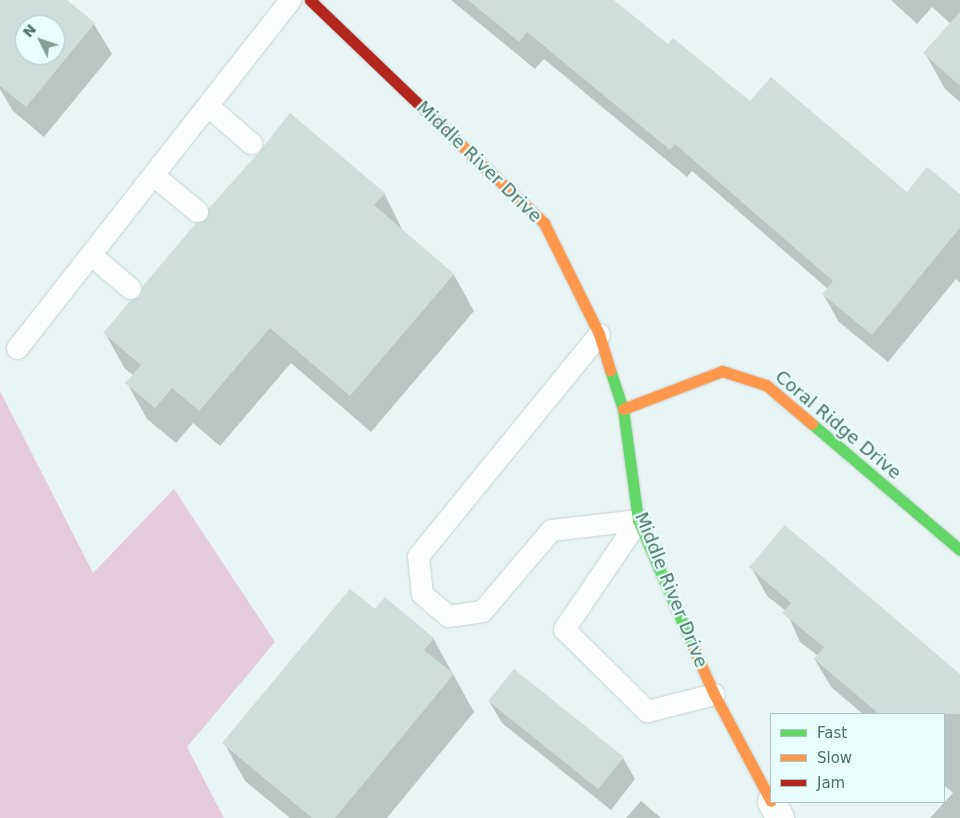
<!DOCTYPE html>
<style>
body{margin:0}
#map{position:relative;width:960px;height:818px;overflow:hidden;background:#e9f5f4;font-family:"DejaVu Sans",sans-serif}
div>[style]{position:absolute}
.water>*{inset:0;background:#e5cbdb}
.shadow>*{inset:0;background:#0003}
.building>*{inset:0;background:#cededb}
.roads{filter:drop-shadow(0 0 1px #c4d2cf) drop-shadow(0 0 1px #c4d2cf)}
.lane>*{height:21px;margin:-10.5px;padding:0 10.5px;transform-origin:10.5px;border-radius:10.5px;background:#fcfefd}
.street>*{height:28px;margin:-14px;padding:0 14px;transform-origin:14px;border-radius:14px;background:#fcfefd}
.fast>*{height:11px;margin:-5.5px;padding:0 5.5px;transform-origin:5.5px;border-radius:5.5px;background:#63d668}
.slow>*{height:11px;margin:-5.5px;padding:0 5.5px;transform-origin:5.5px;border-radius:5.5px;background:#ff974d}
.jam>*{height:11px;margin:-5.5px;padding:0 5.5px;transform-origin:5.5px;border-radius:5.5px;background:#b3261e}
span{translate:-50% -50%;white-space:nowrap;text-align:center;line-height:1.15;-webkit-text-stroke:4.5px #e8fefc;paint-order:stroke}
.street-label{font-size:18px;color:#4b7163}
.legend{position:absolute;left:770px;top:713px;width:175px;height:90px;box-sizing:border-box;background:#e8fefc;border:1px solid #a9c6bf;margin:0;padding:6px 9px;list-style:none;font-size:15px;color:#4b7163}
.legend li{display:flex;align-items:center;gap:10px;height:25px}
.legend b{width:25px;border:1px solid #a9c6bf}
.north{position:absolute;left:15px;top:15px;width:50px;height:50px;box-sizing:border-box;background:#e8fefc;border:1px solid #a9c6bf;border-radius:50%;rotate:311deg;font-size:14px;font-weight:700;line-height:20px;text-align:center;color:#4b7163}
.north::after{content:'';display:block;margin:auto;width:18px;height:22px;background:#829f96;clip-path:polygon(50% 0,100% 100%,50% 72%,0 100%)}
</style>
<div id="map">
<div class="water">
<i style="clip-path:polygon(0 391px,93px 573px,174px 489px,275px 642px,187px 747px,224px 818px,0 818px)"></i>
</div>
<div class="shadow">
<i style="clip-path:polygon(evenodd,0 0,65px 0,94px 24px,112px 54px,44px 137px,13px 111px,0 89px,0 0,25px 25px,55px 25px,55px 55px,25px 55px,25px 25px)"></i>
<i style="clip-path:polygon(451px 0,612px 0,668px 46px,750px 103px,907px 194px,960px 195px,960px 283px,956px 279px,888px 362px,839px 322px,823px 294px,828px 289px,692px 171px,687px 177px,544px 59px,535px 69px)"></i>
<i style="clip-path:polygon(891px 0,960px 0,960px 102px,945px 89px,925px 53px,951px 24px,932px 7px,917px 24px)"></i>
<i style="clip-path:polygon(384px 193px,403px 231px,454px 275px,474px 311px,371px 432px,291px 363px,220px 446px,193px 423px,176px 443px,147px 419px,127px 383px,133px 375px,125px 369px,105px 333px)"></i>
<i style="clip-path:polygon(751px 567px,960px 681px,960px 818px,930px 818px,953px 793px,944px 785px,944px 714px,863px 714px,832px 688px,815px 660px,818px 656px,800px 642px,786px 611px,767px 596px)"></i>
<i style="clip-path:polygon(375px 611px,433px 638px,474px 712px,387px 818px,290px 818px,245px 781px,224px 743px)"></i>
<i style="clip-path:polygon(489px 701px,623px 758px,635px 779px,611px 810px,502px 723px)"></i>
<i style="clip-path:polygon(641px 801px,661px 818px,626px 818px)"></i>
</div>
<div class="building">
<i style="clip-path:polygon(evenodd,0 0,67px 0,95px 23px,26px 107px,0 86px,0 0,25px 25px,55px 25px,55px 55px,25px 55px,25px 25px)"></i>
<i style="clip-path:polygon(468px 0,614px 0,668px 44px,673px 38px,750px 101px,771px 77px,907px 192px,927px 167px,960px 194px,960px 228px,872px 335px,822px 294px,833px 281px,675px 144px,670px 150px,527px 32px,519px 42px)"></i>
<i style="clip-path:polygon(960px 12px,960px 86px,923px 53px)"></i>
<i style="clip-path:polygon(290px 113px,385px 193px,374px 205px,454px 274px,350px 396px,270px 328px,199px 411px,172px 388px,155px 408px,125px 383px,141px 365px,103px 333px,131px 300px,140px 296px,142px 287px,196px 223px,206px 219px,209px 208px,260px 151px)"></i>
<i style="clip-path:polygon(785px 525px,960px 674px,960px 714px,879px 714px,814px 659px,824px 647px,782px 613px,791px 603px,749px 567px)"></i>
<i style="clip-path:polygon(350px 589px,375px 609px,385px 597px,434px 638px,424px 650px,454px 674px,335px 818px,312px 818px,222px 743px)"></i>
<i style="clip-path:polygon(514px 669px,624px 757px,598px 789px,488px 701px)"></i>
</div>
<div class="roads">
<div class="lane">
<i style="left:208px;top:106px;width:57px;rotate:40.7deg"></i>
<i style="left:153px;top:175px;width:57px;rotate:39.3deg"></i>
<i style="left:91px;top:255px;width:51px;rotate:40.2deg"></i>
<i style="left:599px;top:334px;width:286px;rotate:129.2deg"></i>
<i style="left:418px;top:556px;width:38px;rotate:84deg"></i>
<i style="left:422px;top:594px;width:34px;rotate:40deg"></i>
<i style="left:448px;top:616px;width:34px;rotate:-8deg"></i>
<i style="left:482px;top:611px;width:106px;rotate:-49.6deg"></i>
<i style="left:551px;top:530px;width:88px;rotate:-6.6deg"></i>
<i style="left:17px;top:348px;width:442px;rotate:-51.9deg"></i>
<i style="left:638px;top:520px;width:132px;rotate:124.2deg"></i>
<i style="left:564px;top:629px;width:117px;rotate:44.7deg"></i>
<i style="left:647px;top:711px;width:69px;rotate:-14.2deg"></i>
</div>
<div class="street">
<i style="left:772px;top:802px;width:18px;rotate:63deg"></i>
</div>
<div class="fast">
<i style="left:610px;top:370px;width:41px;rotate:71.6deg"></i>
<i style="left:623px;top:409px;width:112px;rotate:82.3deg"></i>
<i style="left:638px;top:520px;width:138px;rotate:66.6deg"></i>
<i style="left:812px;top:424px;width:194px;rotate:40.4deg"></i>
</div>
<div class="slow">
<i style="left:455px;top:139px;width:122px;rotate:43.3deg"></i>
<i style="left:544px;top:223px;width:124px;rotate:63.6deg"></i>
<i style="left:599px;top:334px;width:38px;rotate:73deg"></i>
<i style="left:623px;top:409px;width:106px;rotate:-21deg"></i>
<i style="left:722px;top:371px;width:46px;rotate:17.7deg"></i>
<i style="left:766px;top:385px;width:60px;rotate:40.3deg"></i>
<i style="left:693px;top:647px;width:51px;rotate:65.9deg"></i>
<i style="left:714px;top:694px;width:121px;rotate:62deg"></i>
</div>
<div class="jam">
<i style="left:310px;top:0;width:201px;rotate:43.8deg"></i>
</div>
</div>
<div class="street-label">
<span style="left:479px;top:162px;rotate:44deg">Middle River Drive</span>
<span style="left:838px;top:425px;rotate:40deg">Coral Ridge Drive</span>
<span style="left:671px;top:590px;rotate:68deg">Middle River Drive</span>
</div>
<ul class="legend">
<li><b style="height:6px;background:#63d668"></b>Fast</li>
<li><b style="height:6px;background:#ff974d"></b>Slow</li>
<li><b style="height:6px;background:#b3261e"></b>Jam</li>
</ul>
<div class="north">N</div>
</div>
